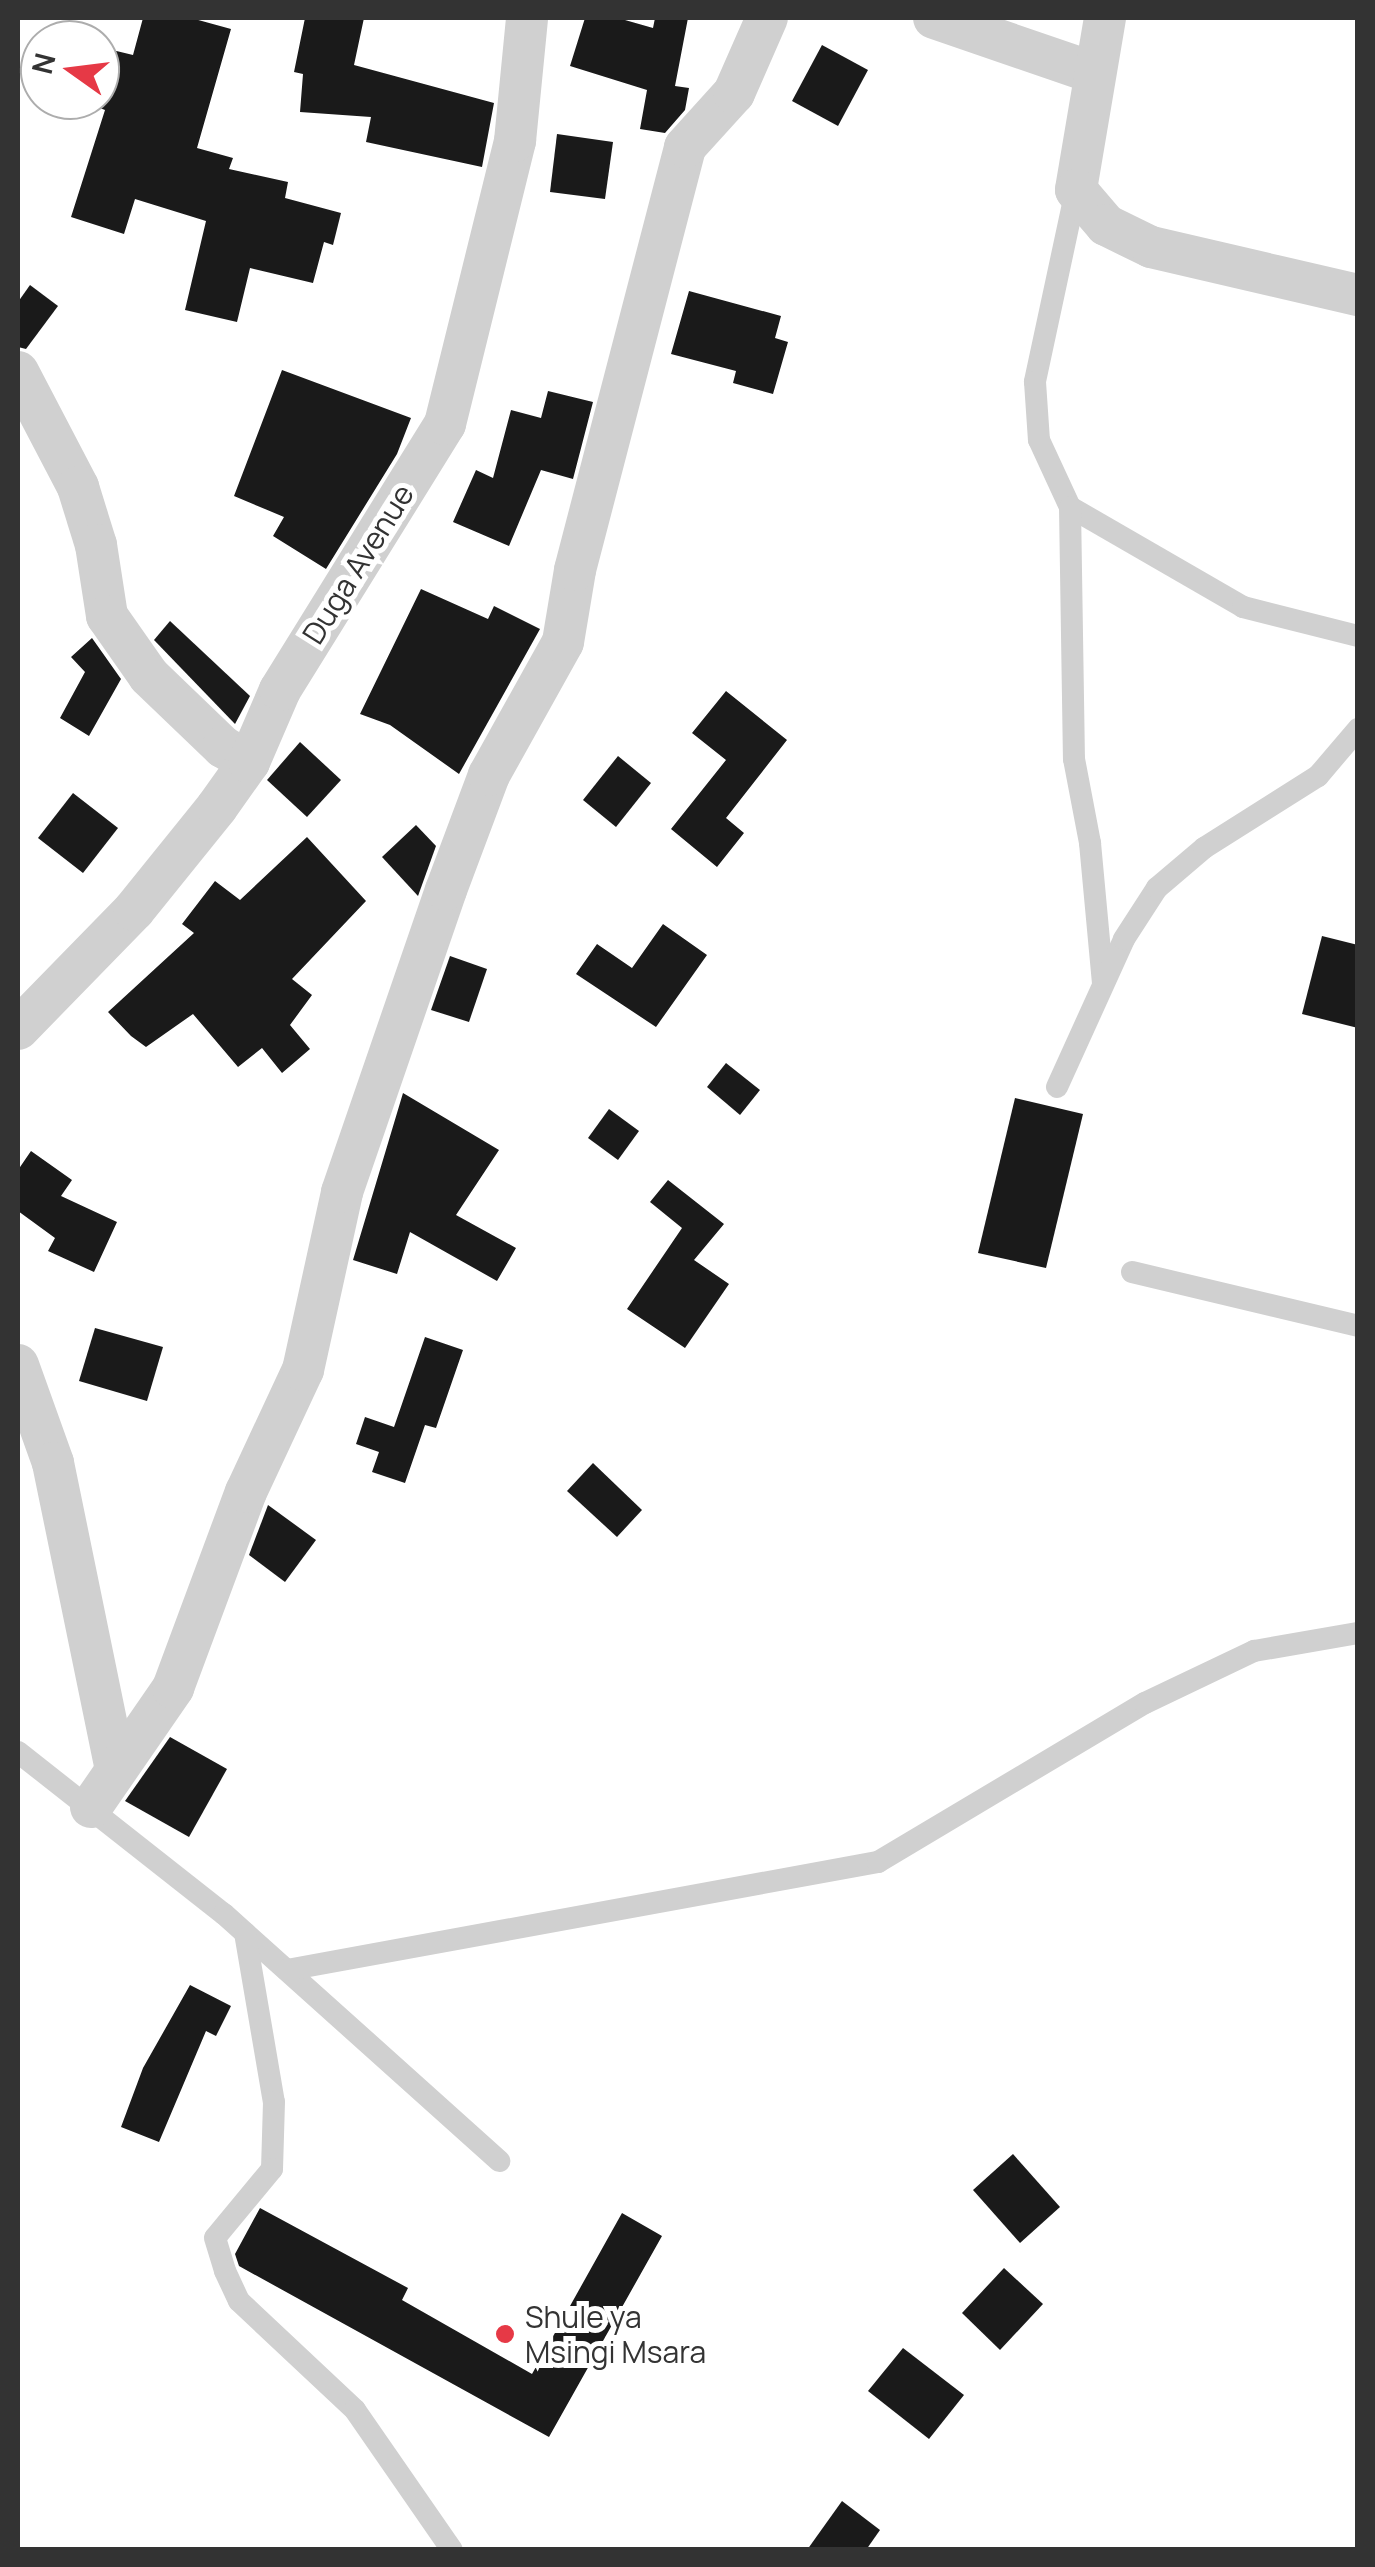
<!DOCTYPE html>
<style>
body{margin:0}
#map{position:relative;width:1375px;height:2567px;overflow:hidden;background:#fff;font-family:Manrope,sans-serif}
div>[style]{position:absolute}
.building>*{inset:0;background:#1a1a1a}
.lane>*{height:22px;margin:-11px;padding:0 11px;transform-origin:11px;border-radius:11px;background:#d0d0d0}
.street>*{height:42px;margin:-21px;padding:0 21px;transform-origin:21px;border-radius:21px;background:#d0d0d0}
.dots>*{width:28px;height:28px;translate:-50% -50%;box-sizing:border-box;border:5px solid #fff;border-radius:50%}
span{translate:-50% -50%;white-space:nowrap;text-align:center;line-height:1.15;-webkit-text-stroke:10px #fff;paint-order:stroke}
.street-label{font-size:30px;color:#333}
.poi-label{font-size:30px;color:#333}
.left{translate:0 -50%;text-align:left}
.frame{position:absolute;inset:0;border:20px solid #333;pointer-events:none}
.north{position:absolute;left:20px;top:20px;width:100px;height:100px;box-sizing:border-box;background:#fff;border:2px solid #adadad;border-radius:50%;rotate:284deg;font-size:28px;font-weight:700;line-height:40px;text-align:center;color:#333}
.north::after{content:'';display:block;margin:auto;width:35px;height:45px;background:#e63946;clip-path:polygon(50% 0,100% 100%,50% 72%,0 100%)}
</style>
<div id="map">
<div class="building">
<i style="clip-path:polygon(143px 18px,191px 18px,231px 29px,197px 148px,233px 158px,229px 169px,288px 182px,285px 198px,341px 213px,333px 245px,324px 242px,313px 283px,250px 268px,237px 322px,185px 310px,206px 221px,135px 199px,124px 234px,71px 217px,105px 110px,100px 108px,100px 47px,133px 55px)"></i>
<i style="clip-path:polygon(305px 18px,364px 18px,354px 65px,494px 103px,482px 167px,366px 142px,371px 117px,300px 112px,303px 74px,294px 72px)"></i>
<i style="clip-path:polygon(585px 18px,618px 18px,653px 28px,655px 18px,688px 18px,675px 86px,689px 88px,685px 110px,665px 133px,640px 129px,647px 90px,570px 66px)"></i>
<i style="clip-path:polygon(822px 45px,868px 70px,838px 126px,792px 101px)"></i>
<i style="clip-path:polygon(557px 134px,613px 142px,605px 199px,550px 192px)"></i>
<i style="clip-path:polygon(30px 285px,58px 306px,26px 349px,18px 347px,18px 302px)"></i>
<i style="clip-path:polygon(689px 291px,781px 316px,775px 338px,788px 342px,773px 394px,733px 383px,736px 371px,671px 354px)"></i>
<i style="clip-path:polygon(282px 370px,411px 418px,397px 454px,326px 569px,273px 536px,284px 517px,234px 496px)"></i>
<i style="clip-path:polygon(548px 391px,593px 402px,573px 479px,541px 470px,509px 546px,453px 522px,476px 470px,493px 478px,511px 410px,541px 418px)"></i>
<i style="clip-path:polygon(421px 589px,488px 619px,494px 606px,540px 629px,459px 774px,390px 725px,360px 714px)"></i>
<i style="clip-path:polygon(170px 621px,250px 696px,235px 724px,154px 640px)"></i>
<i style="clip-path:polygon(92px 638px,121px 679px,89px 736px,60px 718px,85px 672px,71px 657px)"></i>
<i style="clip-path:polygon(726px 691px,787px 740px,726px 818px,744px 833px,717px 867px,671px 829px,726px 760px,692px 733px)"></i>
<i style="clip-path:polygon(300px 742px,341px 780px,307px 817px,267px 780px)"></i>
<i style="clip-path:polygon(618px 756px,651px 783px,616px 827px,583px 800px)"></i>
<i style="clip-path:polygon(73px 793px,118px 828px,83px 873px,38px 838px)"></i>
<i style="clip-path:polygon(416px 825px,436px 846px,418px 896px,382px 857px)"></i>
<i style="clip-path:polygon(307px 837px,366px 901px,292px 979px,312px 995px,290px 1025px,310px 1049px,282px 1073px,262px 1048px,238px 1067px,193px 1014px,146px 1047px,131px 1036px,108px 1012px,194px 933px,182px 924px,215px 881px,240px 900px)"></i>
<i style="clip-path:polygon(663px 924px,707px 955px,656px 1027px,576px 974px,597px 944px,632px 968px)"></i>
<i style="clip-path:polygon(1322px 936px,1358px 945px,1358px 1028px,1302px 1014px)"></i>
<i style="clip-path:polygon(450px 956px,487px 969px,469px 1022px,431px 1010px)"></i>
<i style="clip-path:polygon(726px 1063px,760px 1090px,740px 1115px,707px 1087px)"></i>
<i style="clip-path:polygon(403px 1093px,499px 1150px,456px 1215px,516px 1248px,497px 1281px,410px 1232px,397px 1274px,353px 1260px)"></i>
<i style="clip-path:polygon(1015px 1098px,1083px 1114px,1046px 1268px,978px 1253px)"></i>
<i style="clip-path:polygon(609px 1109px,639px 1131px,618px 1160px,588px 1138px)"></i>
<i style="clip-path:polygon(31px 1151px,72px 1180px,61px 1196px,117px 1222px,94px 1272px,48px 1251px,55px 1238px,18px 1211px,18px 1170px)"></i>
<i style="clip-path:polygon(668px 1180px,724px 1224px,694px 1260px,729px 1284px,685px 1348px,627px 1309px,682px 1228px,650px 1202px)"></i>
<i style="clip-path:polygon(95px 1328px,163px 1347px,147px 1401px,79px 1381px)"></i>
<i style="clip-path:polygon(425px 1337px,463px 1350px,436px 1428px,425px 1425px,405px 1483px,372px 1472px,379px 1452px,356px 1444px,365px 1417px,394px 1427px)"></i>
<i style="clip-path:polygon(593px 1463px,642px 1510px,617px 1537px,567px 1491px)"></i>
<i style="clip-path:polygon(268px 1505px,316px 1540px,285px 1582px,249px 1555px)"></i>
<i style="clip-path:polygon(170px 1737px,227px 1769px,189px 1837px,125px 1801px)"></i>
<i style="clip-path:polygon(190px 1985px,231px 2006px,216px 2036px,206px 2031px,159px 2142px,121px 2127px,143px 2068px)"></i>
<i style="clip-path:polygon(1013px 2154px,1060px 2207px,1020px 2243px,973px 2190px)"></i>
<i style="clip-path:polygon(260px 2208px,408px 2288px,402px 2300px,532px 2374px,622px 2213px,662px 2236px,549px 2437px,239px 2266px,235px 2254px)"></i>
<i style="clip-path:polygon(1004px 2268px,1043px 2304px,1000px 2350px,962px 2313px)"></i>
<i style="clip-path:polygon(903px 2348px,964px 2395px,929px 2439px,868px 2391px)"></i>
<i style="clip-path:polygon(842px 2501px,880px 2530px,866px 2550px,807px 2550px)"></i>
</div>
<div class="lane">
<i style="left:1076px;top:190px;width:196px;rotate:102.1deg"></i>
<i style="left:1035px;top:382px;width:58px;rotate:86.1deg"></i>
<i style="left:1039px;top:440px;width:74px;rotate:65.2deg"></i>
<i style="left:1070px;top:507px;width:200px;rotate:30deg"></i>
<i style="left:1243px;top:607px;width:119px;rotate:14.2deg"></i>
<i style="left:1070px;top:507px;width:252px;rotate:89.1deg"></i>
<i style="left:1074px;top:759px;width:86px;rotate:79.2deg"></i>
<i style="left:1090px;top:843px;width:140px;rotate:84.7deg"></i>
<i style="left:1057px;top:1087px;width:162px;rotate:-65.6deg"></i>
<i style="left:1124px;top:939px;width:61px;rotate:-57.1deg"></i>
<i style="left:1157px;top:888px;width:62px;rotate:-40.4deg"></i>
<i style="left:1204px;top:848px;width:135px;rotate:-32.3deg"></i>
<i style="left:1318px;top:776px;width:62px;rotate:-49.6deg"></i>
<i style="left:1132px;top:1272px;width:232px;rotate:13.4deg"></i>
<i style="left:18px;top:1752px;width:262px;rotate:38.2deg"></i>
<i style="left:224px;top:1914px;width:370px;rotate:41.9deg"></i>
<i style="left:245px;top:1933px;width:171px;rotate:80.3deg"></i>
<i style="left:274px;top:2102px;width:67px;rotate:91.7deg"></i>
<i style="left:272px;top:2169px;width:89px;rotate:129.6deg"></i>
<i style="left:215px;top:2238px;width:34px;rotate:73deg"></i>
<i style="left:225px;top:2271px;width:33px;rotate:65deg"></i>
<i style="left:239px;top:2301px;width:159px;rotate:43.2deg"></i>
<i style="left:355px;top:2410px;width:170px;rotate:55.3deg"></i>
<i style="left:287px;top:1970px;width:601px;rotate:-10.36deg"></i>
<i style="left:878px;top:1862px;width:311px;rotate:-30.8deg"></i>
<i style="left:1145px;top:1703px;width:121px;rotate:-25.5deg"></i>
<i style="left:1254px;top:1651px;width:106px;rotate:-9.8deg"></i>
</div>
<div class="street">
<i style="left:934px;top:18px;width:170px;rotate:18.9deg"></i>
<i style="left:1105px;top:18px;width:174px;rotate:99.6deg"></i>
<i style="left:1076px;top:190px;width:46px;rotate:49.4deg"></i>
<i style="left:1106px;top:225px;width:50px;rotate:26.1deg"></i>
<i style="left:1151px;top:247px;width:212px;rotate:13.1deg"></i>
<i style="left:18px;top:372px;width:130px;rotate:62.4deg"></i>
<i style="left:78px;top:487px;width:61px;rotate:72.8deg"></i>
<i style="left:96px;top:545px;width:72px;rotate:81.2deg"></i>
<i style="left:107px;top:616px;width:73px;rotate:55deg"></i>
<i style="left:149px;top:676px;width:103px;rotate:43.8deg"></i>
<i style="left:223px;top:747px;width:30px;rotate:30deg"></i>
<i style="left:18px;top:1029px;width:166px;rotate:-45.7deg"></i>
<i style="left:134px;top:910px;width:132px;rotate:-51.1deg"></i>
<i style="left:217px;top:807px;width:55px;rotate:-54.6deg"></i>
<i style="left:249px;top:762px;width:78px;rotate:-66.7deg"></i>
<i style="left:280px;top:690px;width:313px;rotate:-58.2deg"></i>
<i style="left:445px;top:424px;width:292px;rotate:-76.1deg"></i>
<i style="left:515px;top:141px;width:124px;rotate:-84.4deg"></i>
<i style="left:18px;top:1365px;width:104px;rotate:70.3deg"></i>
<i style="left:53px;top:1463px;width:313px;rotate:78.4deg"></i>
<i style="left:91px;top:1807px;width:145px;rotate:-55.4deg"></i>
<i style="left:173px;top:1688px;width:209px;rotate:-69.6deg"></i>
<i style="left:246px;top:1492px;width:135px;rotate:-65deg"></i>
<i style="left:303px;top:1370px;width:182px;rotate:-77.6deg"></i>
<i style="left:342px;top:1192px;width:319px;rotate:-71deg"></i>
<i style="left:446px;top:890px;width:123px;rotate:-69.5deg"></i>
<i style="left:489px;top:775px;width:152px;rotate:-60.9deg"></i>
<i style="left:563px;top:642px;width:73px;rotate:-80.5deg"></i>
<i style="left:575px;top:570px;width:437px;rotate:-75.4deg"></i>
<i style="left:685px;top:147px;width:73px;rotate:-47.8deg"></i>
<i style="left:734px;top:93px;width:82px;rotate:-66.3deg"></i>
</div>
<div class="dots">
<i style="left:505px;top:2334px;background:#e63946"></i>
</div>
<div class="street-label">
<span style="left:358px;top:564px;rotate:-58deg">Duga Avenue</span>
</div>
<div class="poi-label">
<span class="left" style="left:525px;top:2334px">Shule ya<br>Msingi Msara</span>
</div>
<div class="frame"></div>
<div class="north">N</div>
</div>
